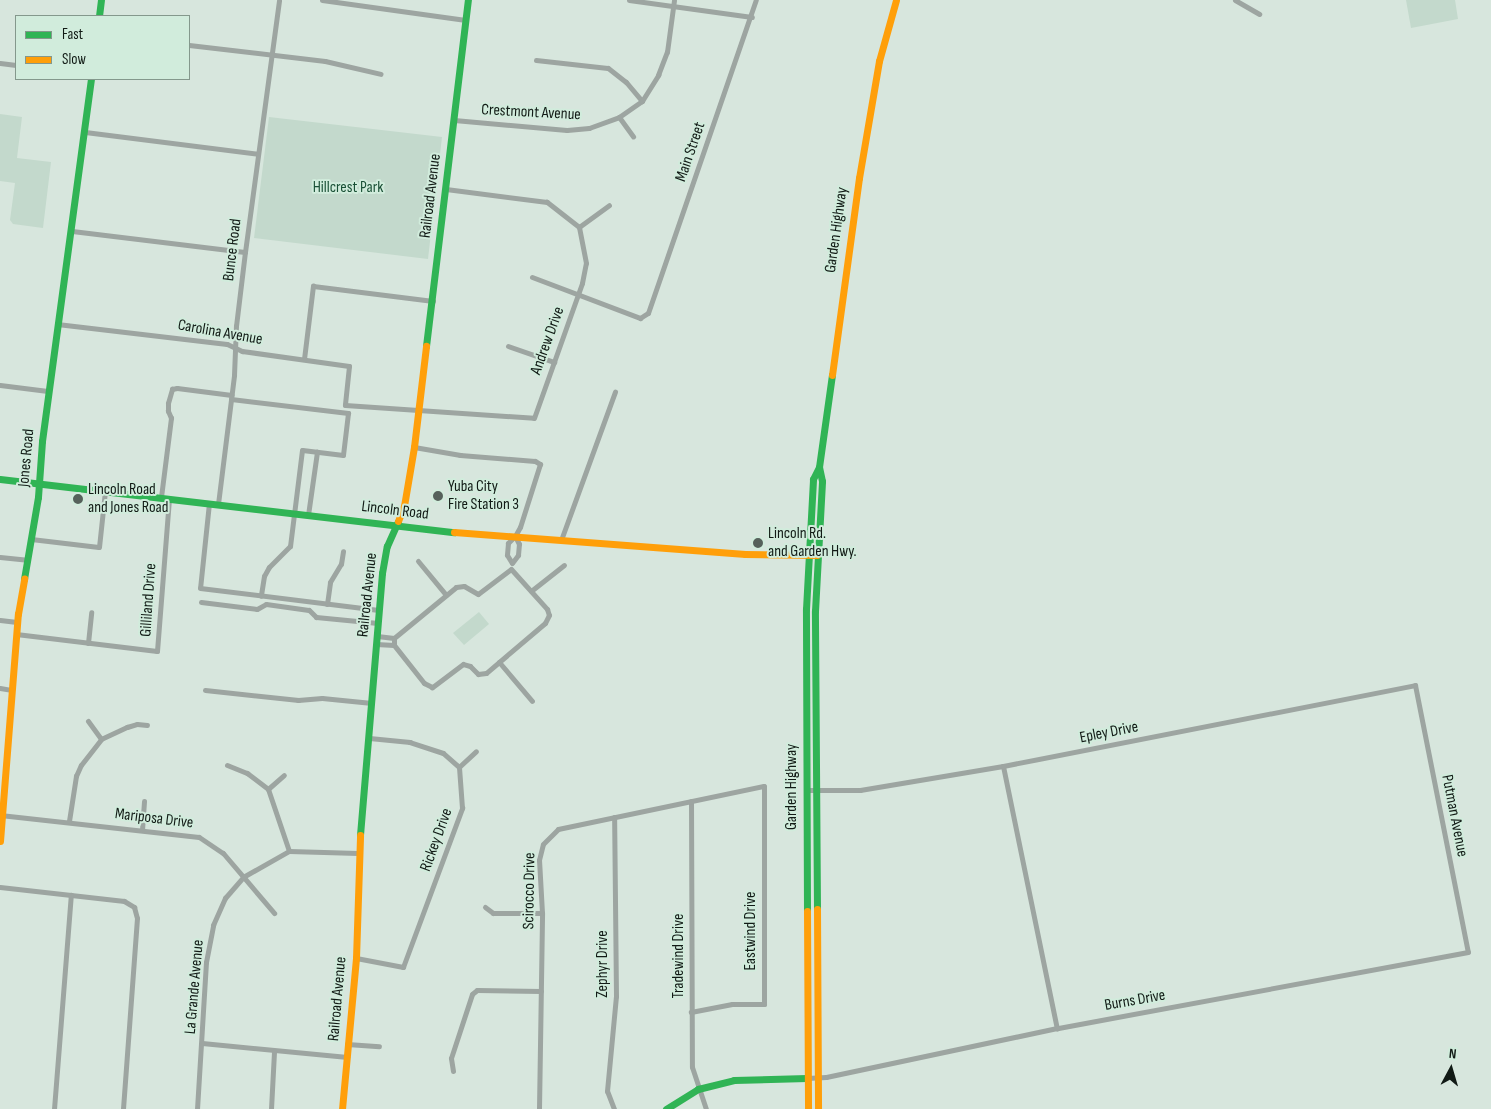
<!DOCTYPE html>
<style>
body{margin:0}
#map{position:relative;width:1491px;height:1109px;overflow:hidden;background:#d7e6dd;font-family:"Sofia Sans Condensed",sans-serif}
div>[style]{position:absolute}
.green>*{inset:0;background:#c3d9cc}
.street>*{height:5px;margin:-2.5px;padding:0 2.5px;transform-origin:2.5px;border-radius:2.5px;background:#9da5a1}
.fast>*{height:7px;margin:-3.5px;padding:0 3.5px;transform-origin:3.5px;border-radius:3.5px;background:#30b455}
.slow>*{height:7px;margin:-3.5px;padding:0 3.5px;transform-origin:3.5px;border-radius:3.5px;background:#ff9f0a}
.dots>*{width:14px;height:14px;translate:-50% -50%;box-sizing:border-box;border:2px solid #d1ecdc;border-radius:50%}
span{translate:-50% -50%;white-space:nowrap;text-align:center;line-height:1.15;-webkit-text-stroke:4px #d1ecdc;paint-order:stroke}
.street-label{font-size:16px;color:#111a15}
.park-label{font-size:16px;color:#1a5036}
.poi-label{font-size:16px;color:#111a15}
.left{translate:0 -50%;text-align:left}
.legend{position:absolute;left:15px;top:15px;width:175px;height:65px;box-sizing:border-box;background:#d1ecdc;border:1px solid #84988c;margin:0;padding:6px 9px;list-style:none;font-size:15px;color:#111a15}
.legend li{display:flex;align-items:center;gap:10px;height:25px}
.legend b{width:25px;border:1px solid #84988c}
.north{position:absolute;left:1426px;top:1044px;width:50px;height:50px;-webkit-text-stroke:4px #d1ecdc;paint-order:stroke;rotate:6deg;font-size:14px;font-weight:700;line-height:20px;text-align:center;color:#111a15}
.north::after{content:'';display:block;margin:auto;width:18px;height:22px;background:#111a15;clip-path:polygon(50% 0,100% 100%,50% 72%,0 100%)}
</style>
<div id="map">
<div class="green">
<i style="clip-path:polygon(1406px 0,1455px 0,1458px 19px,1411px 28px)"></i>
<i style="clip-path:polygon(0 114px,22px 117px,17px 158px,51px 162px,43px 228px,13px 224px,10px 220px,15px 183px,0 181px)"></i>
<i style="clip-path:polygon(269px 117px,442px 137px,428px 259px,254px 238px)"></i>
<i style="clip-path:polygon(479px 612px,489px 624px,464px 645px,453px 633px)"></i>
</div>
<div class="street">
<i style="left:322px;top:0;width:145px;rotate:7.9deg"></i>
<i style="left:629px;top:0;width:124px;rotate:7.9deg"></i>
<i style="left:1235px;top:0;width:28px;rotate:30deg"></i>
<i style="left:189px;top:45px;width:137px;rotate:6.7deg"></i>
<i style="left:325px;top:61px;width:57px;rotate:13.1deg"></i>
<i style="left:536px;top:60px;width:72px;rotate:6.3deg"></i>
<i style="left:608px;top:68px;width:23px;rotate:38deg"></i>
<i style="left:626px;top:82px;width:25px;rotate:50deg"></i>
<i style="left:0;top:63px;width:16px;rotate:7deg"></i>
<i style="left:619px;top:117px;width:24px;rotate:54deg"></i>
<i style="left:454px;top:120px;width:113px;rotate:5.1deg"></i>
<i style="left:567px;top:130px;width:22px;rotate:-5deg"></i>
<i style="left:589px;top:128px;width:32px;rotate:-20deg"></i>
<i style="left:619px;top:117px;width:28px;rotate:-35deg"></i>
<i style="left:642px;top:101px;width:31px;rotate:-58deg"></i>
<i style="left:658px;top:75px;width:25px;rotate:-69deg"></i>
<i style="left:667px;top:52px;width:52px;rotate:-82.3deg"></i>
<i style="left:85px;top:132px;width:174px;rotate:7.2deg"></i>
<i style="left:579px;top:227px;width:37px;rotate:-36deg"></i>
<i style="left:72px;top:231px;width:174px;rotate:6.9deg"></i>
<i style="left:532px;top:277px;width:116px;rotate:20.8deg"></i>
<i style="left:640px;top:318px;width:9px;rotate:-32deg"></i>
<i style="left:648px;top:313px;width:331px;rotate:-71deg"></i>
<i style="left:57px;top:324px;width:171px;rotate:6.7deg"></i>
<i style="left:227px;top:344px;width:17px;rotate:25deg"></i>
<i style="left:242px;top:351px;width:108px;rotate:8deg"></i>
<i style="left:349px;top:366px;width:39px;rotate:96deg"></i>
<i style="left:345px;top:405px;width:189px;rotate:3.9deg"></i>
<i style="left:534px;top:418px;width:143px;rotate:-70.4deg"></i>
<i style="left:582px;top:283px;width:20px;rotate:-79deg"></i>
<i style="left:586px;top:263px;width:37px;rotate:-101deg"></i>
<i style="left:579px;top:227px;width:41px;rotate:-142deg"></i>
<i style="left:547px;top:202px;width:102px;rotate:-172.7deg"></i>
<i style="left:508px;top:346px;width:49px;rotate:19.2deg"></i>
<i style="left:304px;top:359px;width:74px;rotate:-83deg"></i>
<i style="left:313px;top:286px;width:121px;rotate:7.1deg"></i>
<i style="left:0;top:385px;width:48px;rotate:7.1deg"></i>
<i style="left:231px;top:399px;width:118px;rotate:6.8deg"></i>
<i style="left:348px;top:413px;width:42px;rotate:96.8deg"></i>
<i style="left:343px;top:455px;width:41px;rotate:-173deg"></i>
<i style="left:302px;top:450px;width:97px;rotate:97.1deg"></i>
<i style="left:290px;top:546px;width:30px;rotate:135deg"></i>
<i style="left:269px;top:567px;width:10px;rotate:119deg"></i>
<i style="left:264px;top:576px;width:20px;rotate:99deg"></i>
<i style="left:414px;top:447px;width:47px;rotate:9.9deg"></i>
<i style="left:460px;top:455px;width:75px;rotate:4.6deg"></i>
<i style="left:535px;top:461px;width:6px;rotate:31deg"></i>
<i style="left:540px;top:464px;width:66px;rotate:107.6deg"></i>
<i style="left:520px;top:527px;width:10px;rotate:119deg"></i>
<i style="left:515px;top:536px;width:10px;rotate:135deg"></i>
<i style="left:508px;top:543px;width:12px;rotate:95deg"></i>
<i style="left:507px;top:555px;width:9px;rotate:58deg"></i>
<i style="left:161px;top:497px;width:80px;rotate:-82.8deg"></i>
<i style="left:171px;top:418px;width:8px;rotate:-113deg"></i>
<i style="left:168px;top:411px;width:8px;rotate:-90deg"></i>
<i style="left:168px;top:403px;width:15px;rotate:-74deg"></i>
<i style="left:172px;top:389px;width:5px;rotate:-11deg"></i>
<i style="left:177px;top:388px;width:55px;rotate:7.3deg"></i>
<i style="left:209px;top:503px;width:85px;rotate:96deg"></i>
<i style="left:200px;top:588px;width:180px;rotate:7deg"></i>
<i style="left:218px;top:504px;width:130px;rotate:-82.9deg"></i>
<i style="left:234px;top:375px;width:49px;rotate:-87.7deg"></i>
<i style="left:236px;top:326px;width:75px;rotate:-83.1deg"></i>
<i style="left:245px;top:252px;width:254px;rotate:-82.3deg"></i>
<i style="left:308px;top:515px;width:64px;rotate:-81.9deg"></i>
<i style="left:31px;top:539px;width:68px;rotate:6.7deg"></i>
<i style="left:99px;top:547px;width:56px;rotate:-83.9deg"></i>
<i style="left:561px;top:540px;width:158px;rotate:-70deg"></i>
<i style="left:0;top:557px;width:27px;rotate:6deg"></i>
<i style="left:418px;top:561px;width:44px;rotate:50.5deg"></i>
<i style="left:512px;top:563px;width:10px;rotate:-53deg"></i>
<i style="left:518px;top:555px;width:11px;rotate:-85deg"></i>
<i style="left:519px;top:544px;width:9px;rotate:-117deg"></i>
<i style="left:531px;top:591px;width:42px;rotate:-38.2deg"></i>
<i style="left:201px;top:602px;width:56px;rotate:7.1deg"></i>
<i style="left:257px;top:609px;width:10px;rotate:-29deg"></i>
<i style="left:266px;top:604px;width:43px;rotate:7.9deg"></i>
<i style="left:309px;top:610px;width:10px;rotate:45deg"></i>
<i style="left:316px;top:617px;width:62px;rotate:5.5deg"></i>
<i style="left:327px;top:604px;width:22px;rotate:-82deg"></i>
<i style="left:330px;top:582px;width:21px;rotate:-59deg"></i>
<i style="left:341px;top:564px;width:13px;rotate:-81deg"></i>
<i style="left:0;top:620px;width:17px;rotate:7deg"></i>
<i style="left:16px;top:634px;width:142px;rotate:6.9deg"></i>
<i style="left:157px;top:651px;width:153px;rotate:-85.5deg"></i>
<i style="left:377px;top:636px;width:17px;rotate:7deg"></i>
<i style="left:394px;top:638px;width:80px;rotate:-39.4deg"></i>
<i style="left:456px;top:587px;width:8px;rotate:-7deg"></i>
<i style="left:464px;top:586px;width:16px;rotate:30deg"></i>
<i style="left:478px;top:594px;width:41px;rotate:-37.1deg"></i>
<i style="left:511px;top:569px;width:54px;rotate:48deg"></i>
<i style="left:547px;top:609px;width:6px;rotate:72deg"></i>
<i style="left:549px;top:615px;width:9px;rotate:117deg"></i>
<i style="left:545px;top:623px;width:77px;rotate:139.7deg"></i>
<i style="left:486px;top:673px;width:8px;rotate:173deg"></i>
<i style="left:478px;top:674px;width:11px;rotate:-135deg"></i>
<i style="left:470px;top:666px;width:7px;rotate:-164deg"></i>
<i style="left:463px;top:664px;width:39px;rotate:143deg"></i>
<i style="left:432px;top:687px;width:9px;rotate:-153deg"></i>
<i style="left:424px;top:683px;width:48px;rotate:-128.3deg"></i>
<i style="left:394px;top:645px;width:7px;rotate:-90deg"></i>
<i style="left:88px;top:643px;width:31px;rotate:-84deg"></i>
<i style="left:376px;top:644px;width:18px;rotate:3deg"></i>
<i style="left:499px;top:662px;width:51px;rotate:49.8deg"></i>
<i style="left:0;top:688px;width:11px;rotate:10deg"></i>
<i style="left:205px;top:690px;width:94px;rotate:6.1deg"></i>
<i style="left:298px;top:700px;width:24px;rotate:-5deg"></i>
<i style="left:322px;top:698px;width:50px;rotate:5.7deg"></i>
<i style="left:88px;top:721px;width:22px;rotate:54deg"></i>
<i style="left:227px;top:765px;width:22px;rotate:22deg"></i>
<i style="left:247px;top:773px;width:26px;rotate:37deg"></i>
<i style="left:268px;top:789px;width:65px;rotate:71.3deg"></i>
<i style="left:1003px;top:766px;width:268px;rotate:78.4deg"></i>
<i style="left:459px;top:767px;width:23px;rotate:-43deg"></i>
<i style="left:268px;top:789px;width:21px;rotate:-41deg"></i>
<i style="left:806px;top:790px;width:54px"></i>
<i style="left:860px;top:790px;width:145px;rotate:-9.5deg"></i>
<i style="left:1003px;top:766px;width:420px;rotate:-11.1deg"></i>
<i style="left:1415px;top:685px;width:272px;rotate:78.8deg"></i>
<i style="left:1468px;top:952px;width:418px;rotate:169.5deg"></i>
<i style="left:1057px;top:1028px;width:236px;rotate:168deg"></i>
<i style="left:826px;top:1077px;width:19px;rotate:177deg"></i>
<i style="left:691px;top:801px;width:266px;rotate:89.8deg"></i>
<i style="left:692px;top:1067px;width:44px;rotate:71.6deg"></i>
<i style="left:0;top:815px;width:200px;rotate:6.3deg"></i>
<i style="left:199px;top:837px;width:29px;rotate:34deg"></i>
<i style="left:223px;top:853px;width:79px;rotate:49.6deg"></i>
<i style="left:69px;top:821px;width:46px;rotate:-81.2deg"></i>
<i style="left:76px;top:776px;width:12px;rotate:-66deg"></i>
<i style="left:81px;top:765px;width:33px;rotate:-52deg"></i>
<i style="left:101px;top:739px;width:29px;rotate:-25deg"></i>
<i style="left:127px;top:727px;width:10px;rotate:-17deg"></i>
<i style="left:137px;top:724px;width:10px;rotate:6deg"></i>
<i style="left:142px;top:830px;width:29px;rotate:-86deg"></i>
<i style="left:0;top:887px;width:125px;rotate:6.4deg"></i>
<i style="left:124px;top:901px;width:12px;rotate:31deg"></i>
<i style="left:134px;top:907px;width:11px;rotate:75deg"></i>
<i style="left:137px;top:918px;width:192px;rotate:94.2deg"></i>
<i style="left:485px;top:907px;width:10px;rotate:37deg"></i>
<i style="left:493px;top:913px;width:49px"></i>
<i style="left:356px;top:958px;width:48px;rotate:10.8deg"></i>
<i style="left:403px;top:967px;width:170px;rotate:-69.6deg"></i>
<i style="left:462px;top:808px;width:41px;rotate:-94.2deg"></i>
<i style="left:459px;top:767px;width:21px;rotate:-139deg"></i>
<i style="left:443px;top:753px;width:35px;rotate:-162deg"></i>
<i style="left:410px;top:742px;width:41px;rotate:-174.4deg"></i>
<i style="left:202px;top:1043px;width:146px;rotate:5.5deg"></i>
<i style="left:347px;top:1044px;width:32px;rotate:4deg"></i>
<i style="left:453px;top:1071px;width:13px;rotate:-99deg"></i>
<i style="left:451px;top:1058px;width:67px;rotate:-71.8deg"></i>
<i style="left:472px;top:994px;width:6px;rotate:-39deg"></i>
<i style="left:477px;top:990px;width:64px;rotate:0.9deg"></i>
<i style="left:54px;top:1109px;width:215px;rotate:-85.5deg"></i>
<i style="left:197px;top:1109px;width:147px;rotate:-86.5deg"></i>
<i style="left:206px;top:962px;width:38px;rotate:-79deg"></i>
<i style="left:213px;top:925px;width:30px;rotate:-66deg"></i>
<i style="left:225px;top:898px;width:28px;rotate:-49deg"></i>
<i style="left:243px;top:877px;width:53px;rotate:-29.5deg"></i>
<i style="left:289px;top:851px;width:69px;rotate:1.7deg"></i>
<i style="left:271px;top:1109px;width:58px;rotate:-87deg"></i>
<i style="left:539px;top:1109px;width:196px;rotate:-89.1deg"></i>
<i style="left:542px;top:913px;width:53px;rotate:-93.2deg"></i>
<i style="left:539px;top:860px;width:16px;rotate:-76deg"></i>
<i style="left:543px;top:844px;width:21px;rotate:-45deg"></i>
<i style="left:558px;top:829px;width:210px;rotate:-11.8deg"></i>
<i style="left:764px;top:786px;width:218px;rotate:90deg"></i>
<i style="left:764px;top:1004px;width:32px;rotate:180deg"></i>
<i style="left:732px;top:1004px;width:42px;rotate:169deg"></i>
<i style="left:614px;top:1109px;width:19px;rotate:-111deg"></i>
<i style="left:607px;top:1091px;width:95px;rotate:-84.6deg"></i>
<i style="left:616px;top:996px;width:179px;rotate:-90.6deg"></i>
</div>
<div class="fast">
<i style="left:99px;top:16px;width:16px;rotate:-83deg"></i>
<i style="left:426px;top:346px;width:349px;rotate:-83.1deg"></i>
<i style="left:0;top:479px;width:457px;rotate:6.7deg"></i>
<i style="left:24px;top:579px;width:83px;rotate:-80.3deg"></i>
<i style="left:38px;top:497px;width:56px;rotate:-85.9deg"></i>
<i style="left:42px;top:441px;width:365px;rotate:-82.3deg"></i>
<i style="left:360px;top:835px;width:263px;rotate:-85.2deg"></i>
<i style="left:382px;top:573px;width:27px;rotate:-80deg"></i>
<i style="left:387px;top:546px;width:27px;rotate:-66deg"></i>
<i style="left:817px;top:909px;width:298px;rotate:-90.4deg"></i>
<i style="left:815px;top:611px;width:130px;rotate:-86.9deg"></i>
<i style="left:822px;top:481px;width:14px;rotate:-102deg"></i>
<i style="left:807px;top:911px;width:302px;rotate:-90.2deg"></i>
<i style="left:806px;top:609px;width:130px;rotate:-86.9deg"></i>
<i style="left:813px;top:479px;width:13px;rotate:-63deg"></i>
<i style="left:819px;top:467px;width:93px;rotate:-82deg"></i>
<i style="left:666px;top:1109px;width:38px;rotate:-32deg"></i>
<i style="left:698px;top:1089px;width:37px;rotate:-14deg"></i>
<i style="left:734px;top:1080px;width:73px;rotate:-1.6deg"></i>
</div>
<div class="slow">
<i style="left:832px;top:375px;width:199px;rotate:-82.2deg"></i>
<i style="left:859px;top:178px;width:119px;rotate:-80.3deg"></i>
<i style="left:879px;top:61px;width:63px;rotate:-74.4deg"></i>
<i style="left:398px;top:521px;width:16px;rotate:-68deg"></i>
<i style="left:404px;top:506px;width:60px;rotate:-80.4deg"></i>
<i style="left:414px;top:447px;width:102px;rotate:-83.2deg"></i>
<i style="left:454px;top:532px;width:292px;rotate:4.3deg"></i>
<i style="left:745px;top:554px;width:72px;rotate:0.8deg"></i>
<i style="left:0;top:841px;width:228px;rotate:-85.5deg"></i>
<i style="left:18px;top:614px;width:36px;rotate:-80deg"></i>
<i style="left:817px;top:909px;width:200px;rotate:89.7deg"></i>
<i style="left:807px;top:911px;width:198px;rotate:89.7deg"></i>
<i style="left:342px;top:1109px;width:152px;rotate:-84.7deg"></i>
<i style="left:356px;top:958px;width:123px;rotate:-88.1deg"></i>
</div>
<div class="dots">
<i style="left:438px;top:496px;background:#56615b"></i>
<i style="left:78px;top:499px;background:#56615b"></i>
<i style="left:758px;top:543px;background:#56615b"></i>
</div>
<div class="street-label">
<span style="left:531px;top:113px;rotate:3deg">Crestmont Avenue</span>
<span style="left:691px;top:152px;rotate:-71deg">Main Street</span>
<span style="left:431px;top:196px;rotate:-83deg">Railroad Avenue</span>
<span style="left:837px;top:230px;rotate:-82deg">Garden Highway</span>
<span style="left:233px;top:250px;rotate:-83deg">Bunce Road</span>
<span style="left:220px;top:333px;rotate:10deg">Carolina Avenue</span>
<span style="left:548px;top:341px;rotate:-70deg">Andrew Drive</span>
<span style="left:27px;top:458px;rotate:-85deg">Jones Road</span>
<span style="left:395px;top:511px;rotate:7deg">Lincoln Road</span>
<span style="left:368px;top:595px;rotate:-84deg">Railroad Avenue</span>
<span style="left:149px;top:600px;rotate:-86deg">Gilliland Drive</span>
<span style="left:1109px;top:733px;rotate:-11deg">Epley Drive</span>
<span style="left:792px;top:787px;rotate:-90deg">Garden Highway</span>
<span style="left:1454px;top:816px;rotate:79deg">Putman Avenue</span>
<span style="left:154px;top:819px;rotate:7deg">Mariposa Drive</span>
<span style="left:437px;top:840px;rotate:-70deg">Rickey Drive</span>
<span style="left:530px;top:891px;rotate:-89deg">Scirocco Drive</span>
<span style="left:751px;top:931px;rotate:-90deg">Eastwind Drive</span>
<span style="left:679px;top:956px;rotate:-90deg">Tradewind Drive</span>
<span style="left:603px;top:964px;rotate:-90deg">Zephyr Drive</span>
<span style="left:195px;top:987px;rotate:-85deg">La Grande Avenue</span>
<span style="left:338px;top:999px;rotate:-85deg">Railroad Avenue</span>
<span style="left:1135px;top:1001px;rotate:-10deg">Burns Drive</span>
</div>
<div class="park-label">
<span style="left:348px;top:188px">Hillcrest Park</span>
</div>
<div class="poi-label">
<span class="left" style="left:448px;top:496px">Yuba City<br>Fire Station 3</span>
<span class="left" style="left:88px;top:499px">Lincoln Road<br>and Jones Road</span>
<span class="left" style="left:768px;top:543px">Lincoln Rd.<br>and Garden Hwy.</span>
</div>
<ul class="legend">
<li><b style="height:6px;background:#30b455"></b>Fast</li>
<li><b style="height:6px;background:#ff9f0a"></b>Slow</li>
</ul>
<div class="north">N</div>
</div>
